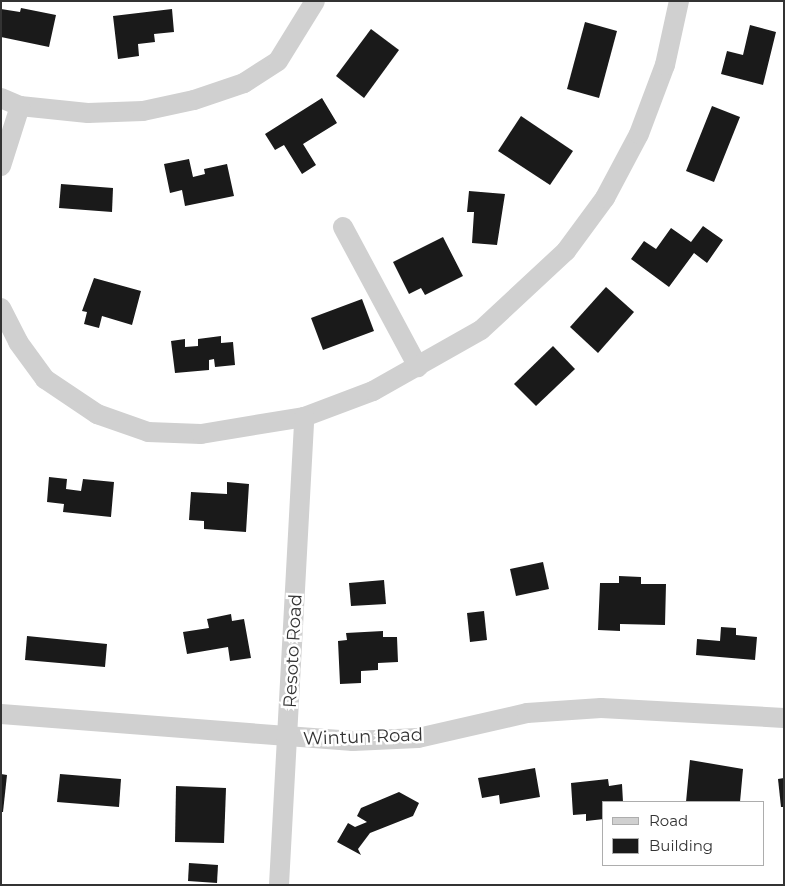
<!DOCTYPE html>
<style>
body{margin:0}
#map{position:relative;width:785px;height:886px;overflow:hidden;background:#fff;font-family:Montserrat,sans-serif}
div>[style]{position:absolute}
.building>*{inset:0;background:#1a1a1a}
.minor>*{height:20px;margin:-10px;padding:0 10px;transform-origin:10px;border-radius:10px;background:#d0d0d0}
span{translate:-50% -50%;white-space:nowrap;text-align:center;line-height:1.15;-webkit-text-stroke:5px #fff;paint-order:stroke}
.street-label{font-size:18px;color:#333}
.frame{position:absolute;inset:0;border:2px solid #333;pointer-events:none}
.legend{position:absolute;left:602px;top:801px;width:162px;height:65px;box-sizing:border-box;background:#fff;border:1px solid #adadad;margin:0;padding:6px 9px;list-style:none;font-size:15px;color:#333}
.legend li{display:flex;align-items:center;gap:10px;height:25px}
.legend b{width:25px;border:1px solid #adadad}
</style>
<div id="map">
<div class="building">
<i style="clip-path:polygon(21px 8px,56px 15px,49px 47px,1px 37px,1px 9px,20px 12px)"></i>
<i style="clip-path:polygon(172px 9px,174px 32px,154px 34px,155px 42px,138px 44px,139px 56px,118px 59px,113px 16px)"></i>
<i style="clip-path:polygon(585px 22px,617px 31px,599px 98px,567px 89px)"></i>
<i style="clip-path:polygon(750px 25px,776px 32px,763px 85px,721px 74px,727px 51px,743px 55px)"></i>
<i style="clip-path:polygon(371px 29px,399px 50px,364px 98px,336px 76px)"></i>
<i style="clip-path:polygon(322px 98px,337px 123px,303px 144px,316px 165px,302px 174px,284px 145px,275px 150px,265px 134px)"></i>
<i style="clip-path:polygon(712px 106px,740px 117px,714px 182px,686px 171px)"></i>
<i style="clip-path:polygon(521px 116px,573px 151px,550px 185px,498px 151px)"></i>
<i style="clip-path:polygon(189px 159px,193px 177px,205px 174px,204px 169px,227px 164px,234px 196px,185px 206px,182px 190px,170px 193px,164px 164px)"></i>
<i style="clip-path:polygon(61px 184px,113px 188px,112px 212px,59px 208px)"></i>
<i style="clip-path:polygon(469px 191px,505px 194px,497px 245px,472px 243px,474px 212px,467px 212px)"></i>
<i style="clip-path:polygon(703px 226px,723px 240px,707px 263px,694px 253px,669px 287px,631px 259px,644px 241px,656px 249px,671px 228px,691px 242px)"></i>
<i style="clip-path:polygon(443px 237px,463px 276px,425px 295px,421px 288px,409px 294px,393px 262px)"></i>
<i style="clip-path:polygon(94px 278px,141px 291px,132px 325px,102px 316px,99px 328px,84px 324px,87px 312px,82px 311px)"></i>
<i style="clip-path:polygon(606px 287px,634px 312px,598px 353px,570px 327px)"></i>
<i style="clip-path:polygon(362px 299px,374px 331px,323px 350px,311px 318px)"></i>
<i style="clip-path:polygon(221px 336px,221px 343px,233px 342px,235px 365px,215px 367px,214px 359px,209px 360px,209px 370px,175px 373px,171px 341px,185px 339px,185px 347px,198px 346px,198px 339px)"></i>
<i style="clip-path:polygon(553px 346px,575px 369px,536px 406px,514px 384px)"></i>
<i style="clip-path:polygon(49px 477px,67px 479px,66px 489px,81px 491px,83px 479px,114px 482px,111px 517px,63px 512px,64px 504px,47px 502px)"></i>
<i style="clip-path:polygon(227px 482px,249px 484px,246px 532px,204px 529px,204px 521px,189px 520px,191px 492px,227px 494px)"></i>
<i style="clip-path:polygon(543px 562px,549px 589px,516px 596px,510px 569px)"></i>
<i style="clip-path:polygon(619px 576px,641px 577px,641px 584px,666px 584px,665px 625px,620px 624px,620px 631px,598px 630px,600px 583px,619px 583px)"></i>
<i style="clip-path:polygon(384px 580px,386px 604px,351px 606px,349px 583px)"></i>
<i style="clip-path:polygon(484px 611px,487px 640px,470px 642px,467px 613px)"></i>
<i style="clip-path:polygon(231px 614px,232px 621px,244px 619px,251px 658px,230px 661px,228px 647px,187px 654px,183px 632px,209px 628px,207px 619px)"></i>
<i style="clip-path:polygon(721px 627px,736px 628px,736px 635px,757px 637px,755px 660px,696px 655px,697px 639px,720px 641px)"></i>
<i style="clip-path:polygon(383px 631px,383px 637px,397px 637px,398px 662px,378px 663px,378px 670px,361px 671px,361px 683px,340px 684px,338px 641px,347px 640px,346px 633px)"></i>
<i style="clip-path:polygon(27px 636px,107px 644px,105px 667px,25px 660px)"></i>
<i style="clip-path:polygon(690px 760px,743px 769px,740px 802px,686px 802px)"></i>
<i style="clip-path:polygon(535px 768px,540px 797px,500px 804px,499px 795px,482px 798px,478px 778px)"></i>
<i style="clip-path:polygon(1px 774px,7px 775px,3px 812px,1px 812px)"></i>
<i style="clip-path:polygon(60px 774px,121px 779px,119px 807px,57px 802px)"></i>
<i style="clip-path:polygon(784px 778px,784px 807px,781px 807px,778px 779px)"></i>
<i style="clip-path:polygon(608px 779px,609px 786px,622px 784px,623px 802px,604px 802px,604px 819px,586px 821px,586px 814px,573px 815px,571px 783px)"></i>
<i style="clip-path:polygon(176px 786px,226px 788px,224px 843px,175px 842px)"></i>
<i style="clip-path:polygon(399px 792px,419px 803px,413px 816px,370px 833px,358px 849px,361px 855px,337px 842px,348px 823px,355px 827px,367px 822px,357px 816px,361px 808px)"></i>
<i style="clip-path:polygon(189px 863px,218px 865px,217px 883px,188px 881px)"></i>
</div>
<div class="minor">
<i style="left:1px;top:98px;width:21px;rotate:23deg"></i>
<i style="left:20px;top:106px;width:68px;rotate:5.9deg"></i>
<i style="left:88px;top:113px;width:55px;rotate:-2.1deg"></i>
<i style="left:143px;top:111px;width:52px;rotate:-12.2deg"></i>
<i style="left:194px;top:100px;width:53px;rotate:-18.8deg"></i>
<i style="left:244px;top:83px;width:40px;rotate:-32.9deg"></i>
<i style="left:278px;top:61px;width:70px;rotate:-58.3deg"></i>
<i style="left:1px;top:166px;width:63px;rotate:-72.4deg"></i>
<i style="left:343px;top:227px;width:159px;rotate:61.8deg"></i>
<i style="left:1px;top:308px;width:38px;rotate:63deg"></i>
<i style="left:18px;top:342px;width:46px;rotate:53.9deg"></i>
<i style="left:45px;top:379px;width:63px;rotate:33.9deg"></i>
<i style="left:97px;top:414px;width:54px;rotate:19.4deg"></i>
<i style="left:148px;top:432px;width:53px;rotate:2.2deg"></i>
<i style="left:201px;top:434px;width:104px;rotate:-9.4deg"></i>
<i style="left:304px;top:417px;width:74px;rotate:-20.6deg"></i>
<i style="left:373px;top:391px;width:124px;rotate:-29.5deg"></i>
<i style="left:481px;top:330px;width:116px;rotate:-42.9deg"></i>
<i style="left:566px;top:251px;width:66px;rotate:-53.7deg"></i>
<i style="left:605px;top:198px;width:72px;rotate:-62deg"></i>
<i style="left:639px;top:134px;width:74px;rotate:-69.4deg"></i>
<i style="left:665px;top:65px;width:66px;rotate:-77.7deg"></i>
<i style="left:1px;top:714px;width:353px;rotate:4.4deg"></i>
<i style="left:353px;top:741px;width:65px;rotate:-2.6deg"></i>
<i style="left:418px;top:738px;width:112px;rotate:-12.9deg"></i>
<i style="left:527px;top:713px;width:74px;rotate:-3.9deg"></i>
<i style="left:601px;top:708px;width:183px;rotate:3.1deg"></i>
<i style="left:279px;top:885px;width:469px;rotate:-86.9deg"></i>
</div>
<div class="street-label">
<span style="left:293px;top:651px;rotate:-87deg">Resoto Road</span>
<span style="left:363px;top:737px;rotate:-2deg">Wintun Road</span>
</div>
<div class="frame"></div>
<ul class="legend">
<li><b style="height:6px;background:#d0d0d0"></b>Road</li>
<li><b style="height:14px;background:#1a1a1a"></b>Building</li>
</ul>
</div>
